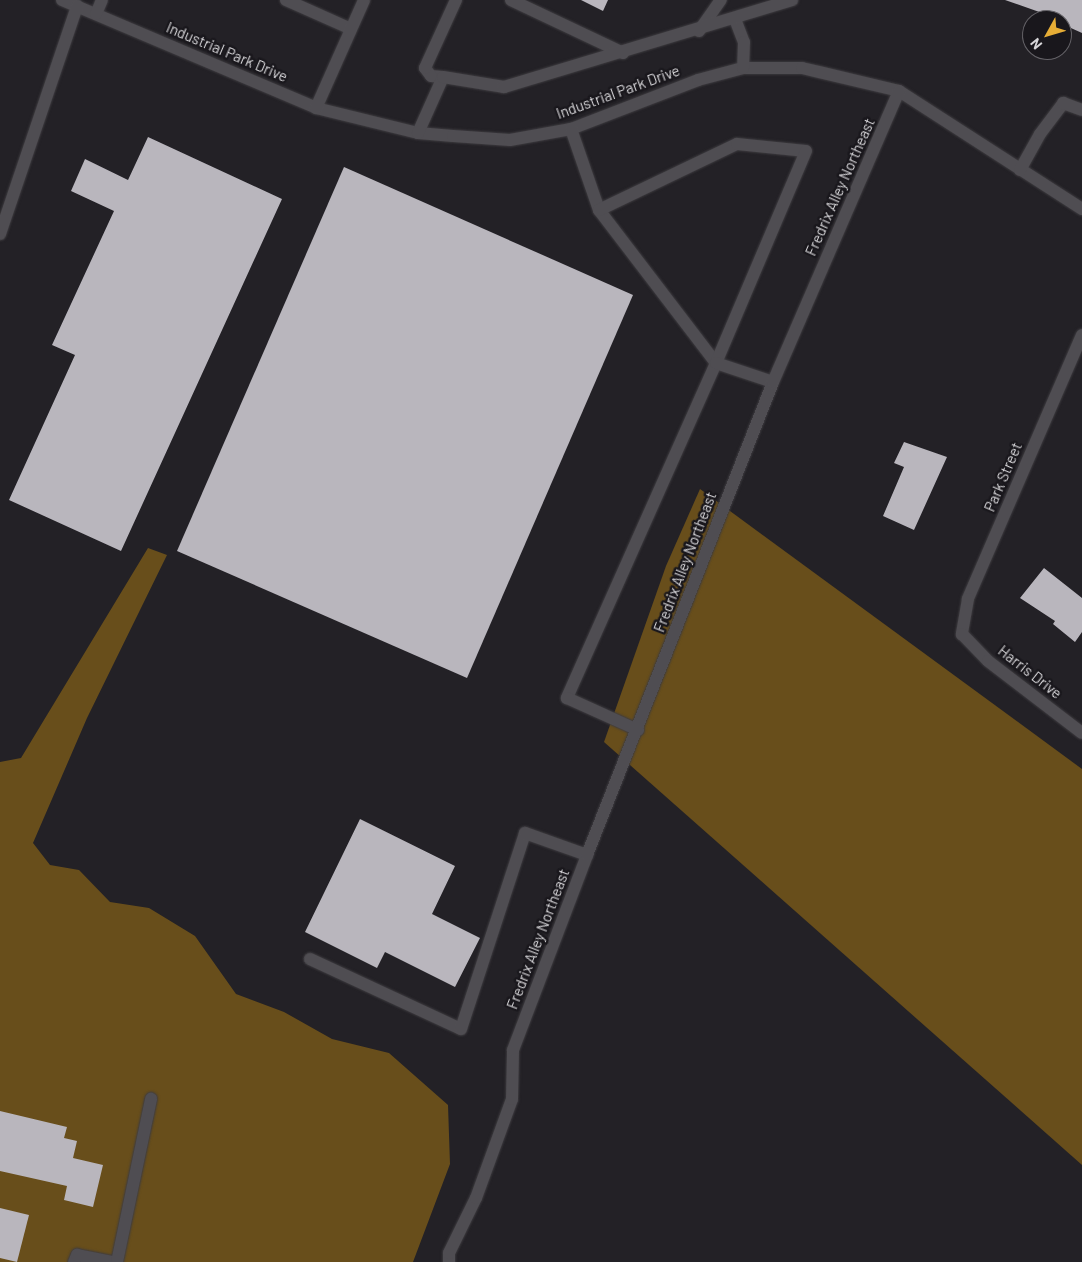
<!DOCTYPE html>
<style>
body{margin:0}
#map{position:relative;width:1082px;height:1262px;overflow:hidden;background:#232126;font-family:Barlow,sans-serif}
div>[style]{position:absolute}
.forest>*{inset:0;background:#684e1b}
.building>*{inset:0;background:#b9b6bd}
.roads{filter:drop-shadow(0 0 1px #3d3b3f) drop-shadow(0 0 1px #3d3b3f)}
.minor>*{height:12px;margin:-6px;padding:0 6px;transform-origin:6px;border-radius:6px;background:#4f4d52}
span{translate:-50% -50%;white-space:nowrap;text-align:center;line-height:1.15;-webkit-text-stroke:5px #19171c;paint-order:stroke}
.street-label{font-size:15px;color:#d7d6d9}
.north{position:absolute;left:1022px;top:10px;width:50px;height:50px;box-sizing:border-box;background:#19171c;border:1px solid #656368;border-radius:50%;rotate:231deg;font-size:14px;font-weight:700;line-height:20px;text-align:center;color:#d7d6d9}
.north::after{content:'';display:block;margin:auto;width:18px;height:22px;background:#e6ad36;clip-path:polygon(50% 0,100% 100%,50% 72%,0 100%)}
</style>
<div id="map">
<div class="forest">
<i style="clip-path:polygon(700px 489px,1082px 769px,1082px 1165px,604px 742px,666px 566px)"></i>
<i style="clip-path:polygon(148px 548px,167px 555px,87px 718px,33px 843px,50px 865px,79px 870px,110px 902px,149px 908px,195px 936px,236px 994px,284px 1012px,332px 1039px,389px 1053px,448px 1105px,450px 1164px,413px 1262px,0 1262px,0 762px,21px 758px)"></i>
</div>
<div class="building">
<i style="clip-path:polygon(581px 0,608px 0,603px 11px)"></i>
<i style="clip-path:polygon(1005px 0,1082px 0,1082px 33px,1062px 24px,1062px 20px)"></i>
<i style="clip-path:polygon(148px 137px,282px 199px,121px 551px,9px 500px,75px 355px,52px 345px,114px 211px,71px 191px,85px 159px,128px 180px)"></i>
<i style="clip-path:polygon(344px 167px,633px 295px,467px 678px,177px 551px)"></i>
<i style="clip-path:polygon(904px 442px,947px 457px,914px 530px,883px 516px,904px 467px,894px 463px)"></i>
<i style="clip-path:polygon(1044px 568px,1082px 598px,1082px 632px,1075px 642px,1053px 624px,1055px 621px,1020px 598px)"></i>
<i style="clip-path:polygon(360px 819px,455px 866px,432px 914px,480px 938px,455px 987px,385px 952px,377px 968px,305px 932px)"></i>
<i style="clip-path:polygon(0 1111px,67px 1127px,64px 1138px,77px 1141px,73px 1158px,103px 1165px,93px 1207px,64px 1200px,67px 1186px,0 1171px)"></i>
<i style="clip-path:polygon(0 1208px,29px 1215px,17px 1262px,0 1258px)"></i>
</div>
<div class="roads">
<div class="minor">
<i style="left:62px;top:0;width:276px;rotate:23deg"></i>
<i style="left:316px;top:108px;width:105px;rotate:13.8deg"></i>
<i style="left:418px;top:133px;width:35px;rotate:5deg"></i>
<i style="left:453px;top:136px;width:57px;rotate:4deg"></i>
<i style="left:510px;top:140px;width:62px;rotate:-10.2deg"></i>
<i style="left:571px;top:129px;width:136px;rotate:-21.1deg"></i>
<i style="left:698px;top:80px;width:47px;rotate:-14.9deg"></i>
<i style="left:743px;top:68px;width:59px"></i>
<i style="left:802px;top:68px;width:100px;rotate:13.3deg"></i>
<i style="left:899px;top:91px;width:218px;rotate:32.8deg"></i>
<i style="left:286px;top:0;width:71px;rotate:24deg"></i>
<i style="left:511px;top:0;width:124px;rotate:25.3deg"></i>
<i style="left:96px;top:14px;width:15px;rotate:-67deg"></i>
<i style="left:735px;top:19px;width:25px;rotate:69deg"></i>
<i style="left:744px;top:42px;width:26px;rotate:92deg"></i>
<i style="left:699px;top:31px;width:38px;rotate:-55deg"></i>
<i style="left:443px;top:77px;width:12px;rotate:-175deg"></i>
<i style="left:431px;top:76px;width:10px;rotate:-127deg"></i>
<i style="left:425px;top:68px;width:75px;rotate:-65.5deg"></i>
<i style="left:316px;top:108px;width:118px;rotate:-66deg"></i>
<i style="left:571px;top:129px;width:86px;rotate:70.9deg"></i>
<i style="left:599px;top:210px;width:193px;rotate:52.6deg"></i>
<i style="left:716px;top:363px;width:367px;rotate:114deg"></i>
<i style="left:567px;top:698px;width:78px;rotate:24.3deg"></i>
<i style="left:418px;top:133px;width:61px;rotate:-65.9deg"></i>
<i style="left:443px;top:77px;width:62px;rotate:9.3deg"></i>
<i style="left:504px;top:87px;width:301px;rotate:-16.8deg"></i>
<i style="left:1020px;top:170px;width:41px;rotate:-60.9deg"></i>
<i style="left:1040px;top:134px;width:39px;rotate:-53deg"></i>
<i style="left:1063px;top:103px;width:20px;rotate:20deg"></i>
<i style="left:599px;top:210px;width:153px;rotate:-25.6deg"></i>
<i style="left:737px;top:144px;width:69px;rotate:5.8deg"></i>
<i style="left:806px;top:151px;width:230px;rotate:113deg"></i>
<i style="left:716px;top:363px;width:60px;rotate:18.4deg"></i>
<i style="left:0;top:234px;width:241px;rotate:-71.3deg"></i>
<i style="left:1082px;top:335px;width:288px;rotate:113.4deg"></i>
<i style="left:968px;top:599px;width:36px;rotate:100deg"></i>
<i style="left:962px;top:634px;width:37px;rotate:46deg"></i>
<i style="left:988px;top:661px;width:118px;rotate:37.5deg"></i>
<i style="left:310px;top:959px;width:166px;rotate:24.9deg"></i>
<i style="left:461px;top:1029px;width:206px;rotate:-71.9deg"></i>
<i style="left:525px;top:833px;width:66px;rotate:19.5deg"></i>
<i style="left:74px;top:1262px;width:8px;rotate:-67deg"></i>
<i style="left:77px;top:1255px;width:36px;rotate:11deg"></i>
<i style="left:117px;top:1262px;width:167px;rotate:-78.2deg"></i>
<i style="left:449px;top:1262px;width:9px;rotate:-90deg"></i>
<i style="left:449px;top:1253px;width:61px;rotate:-63.9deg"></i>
<i style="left:476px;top:1198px;width:105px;rotate:-70deg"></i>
<i style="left:512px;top:1099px;width:49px;rotate:-88.8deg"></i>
<i style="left:513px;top:1050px;width:209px;rotate:-69.2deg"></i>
<i style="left:587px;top:855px;width:508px;rotate:-68.53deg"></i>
<i style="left:773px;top:382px;width:317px;rotate:-66.6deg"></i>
</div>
</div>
<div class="street-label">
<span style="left:227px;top:52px;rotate:23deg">Industrial Park Drive</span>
<span style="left:618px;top:92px;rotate:-20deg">Industrial Park Drive</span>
<span style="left:840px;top:187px;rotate:-66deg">Fredrix Alley Northeast</span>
<span style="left:1003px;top:477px;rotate:-67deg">Park Street</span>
<span style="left:685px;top:562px;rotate:-69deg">Fredrix Alley Northeast</span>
<span style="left:1030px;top:672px;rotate:38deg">Harris Drive</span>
<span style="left:538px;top:939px;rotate:-69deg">Fredrix Alley Northeast</span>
</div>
<div class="north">N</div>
</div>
